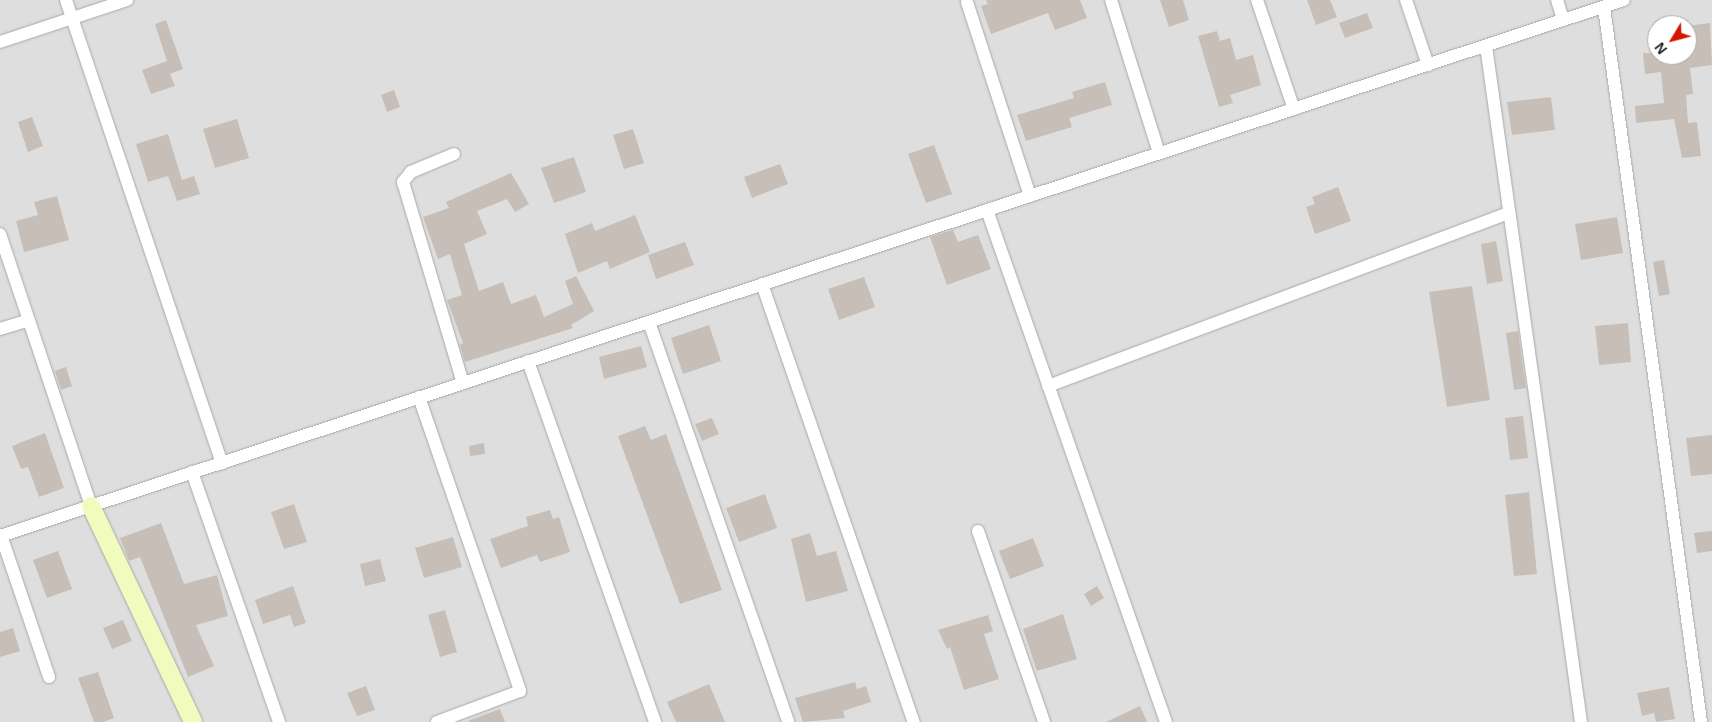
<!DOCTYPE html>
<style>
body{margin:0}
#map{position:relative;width:1712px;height:722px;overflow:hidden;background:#f2f0e8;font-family:Helvetica,sans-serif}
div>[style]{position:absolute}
.residential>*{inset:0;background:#dfdede}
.building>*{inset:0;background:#c7bfb7}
.roads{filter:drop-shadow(0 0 1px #a8a8a8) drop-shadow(0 0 1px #a8a8a8)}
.street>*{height:12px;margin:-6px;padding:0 6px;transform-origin:6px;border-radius:6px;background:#fff}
.secondary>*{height:18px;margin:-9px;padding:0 9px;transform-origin:9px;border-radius:9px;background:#f1fbbd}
span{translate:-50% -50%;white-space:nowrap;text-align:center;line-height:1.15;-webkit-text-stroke:5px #fff;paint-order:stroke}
.north{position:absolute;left:1647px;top:15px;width:50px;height:50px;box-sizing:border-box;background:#fff;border:1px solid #a6a6a6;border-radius:50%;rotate:233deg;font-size:14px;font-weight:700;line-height:20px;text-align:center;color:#212121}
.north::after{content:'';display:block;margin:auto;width:18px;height:22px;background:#d31600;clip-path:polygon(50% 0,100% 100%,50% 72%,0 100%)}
</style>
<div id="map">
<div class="residential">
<i style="clip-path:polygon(evenodd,0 0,1712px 0,1712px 722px,0 722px,0 0,1657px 25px,1687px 25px,1687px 55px,1657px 55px,1657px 25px)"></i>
</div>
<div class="building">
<i style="clip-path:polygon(986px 0,1080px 0,1087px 18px,1055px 30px,1048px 13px,991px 34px,981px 6px,988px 4px)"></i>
<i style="clip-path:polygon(1160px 0,1183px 0,1189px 20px,1169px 27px)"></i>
<i style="clip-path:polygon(1307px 0,1330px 0,1337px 17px,1316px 25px)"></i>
<i style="clip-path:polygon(1367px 13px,1373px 28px,1345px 38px,1339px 23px)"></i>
<i style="clip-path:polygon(166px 20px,183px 69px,170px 74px,175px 86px,151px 94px,142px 70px,167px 61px,155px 24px)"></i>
<i style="clip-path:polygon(1710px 23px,1712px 65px,1690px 68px,1693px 94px,1686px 95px,1688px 123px,1697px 122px,1701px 156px,1682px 158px,1674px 119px,1636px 123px,1635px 106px,1664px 103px,1661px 72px,1645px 74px,1643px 53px,1687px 55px,1687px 26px)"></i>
<i style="clip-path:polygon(1217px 31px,1220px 41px,1230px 38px,1236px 60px,1253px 55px,1261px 85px,1230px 95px,1233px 103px,1219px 107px,1198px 36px)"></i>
<i style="clip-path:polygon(1105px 82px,1112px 105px,1069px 118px,1072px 127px,1026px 141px,1017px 115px,1074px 98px,1072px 92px)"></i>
<i style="clip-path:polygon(394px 90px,400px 107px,387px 112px,381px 95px)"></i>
<i style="clip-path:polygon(1551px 97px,1555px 130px,1512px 135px,1507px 102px)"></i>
<i style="clip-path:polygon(32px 117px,43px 146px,28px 152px,18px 122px)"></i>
<i style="clip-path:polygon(237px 119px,249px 158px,215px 168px,203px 129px)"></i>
<i style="clip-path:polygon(633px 129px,644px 163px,624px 169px,613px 135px)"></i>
<i style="clip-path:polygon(168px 134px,182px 180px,194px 176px,200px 194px,177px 201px,168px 176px,148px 182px,136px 144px)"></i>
<i style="clip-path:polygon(934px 145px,952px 194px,926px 203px,908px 154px)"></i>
<i style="clip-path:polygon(574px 157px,586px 192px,554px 203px,541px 168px)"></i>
<i style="clip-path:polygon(780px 164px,788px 184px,752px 198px,744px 177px)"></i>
<i style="clip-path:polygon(511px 173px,529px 204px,515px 212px,507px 199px,477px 211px,487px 234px,464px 244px,479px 291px,503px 282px,511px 304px,536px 295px,544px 317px,573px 304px,565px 281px,576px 276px,594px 311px,571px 325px,573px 328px,465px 362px,460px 345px,463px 343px,447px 300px,462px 295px,450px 254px,438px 259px,423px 217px,449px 208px,446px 202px)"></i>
<i style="clip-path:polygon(1338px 187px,1351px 221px,1315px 234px,1306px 207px,1315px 204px,1312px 197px)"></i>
<i style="clip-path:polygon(57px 196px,69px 240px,24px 252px,16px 221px,38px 215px,34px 202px)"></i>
<i style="clip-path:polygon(635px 215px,650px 252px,610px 269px,607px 261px,578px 273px,565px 234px,592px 223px,595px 231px)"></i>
<i style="clip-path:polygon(1617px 217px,1623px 253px,1581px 260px,1575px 224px)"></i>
<i style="clip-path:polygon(953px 230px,958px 242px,978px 235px,991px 269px,947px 285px,930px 237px)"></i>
<i style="clip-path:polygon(1496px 241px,1503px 281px,1487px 284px,1481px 244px)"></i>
<i style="clip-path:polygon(685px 242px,694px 265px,656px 279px,648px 255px)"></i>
<i style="clip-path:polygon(1664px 260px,1670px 294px,1659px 296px,1653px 262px)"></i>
<i style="clip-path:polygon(864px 277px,875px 307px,839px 320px,828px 289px)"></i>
<i style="clip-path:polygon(1472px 286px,1490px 400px,1447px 407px,1429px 292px)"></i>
<i style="clip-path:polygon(1628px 323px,1631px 362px,1599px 365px,1595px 326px)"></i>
<i style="clip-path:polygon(709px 325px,721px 361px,683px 374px,671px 338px)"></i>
<i style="clip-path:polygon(1518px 331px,1526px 388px,1514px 390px,1506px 333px)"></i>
<i style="clip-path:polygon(641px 346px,647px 367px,604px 379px,599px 357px)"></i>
<i style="clip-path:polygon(66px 367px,72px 386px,61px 390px,55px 371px)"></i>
<i style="clip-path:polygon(1523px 416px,1528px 458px,1510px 460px,1505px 418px)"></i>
<i style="clip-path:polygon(712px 418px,719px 434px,702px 441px,695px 424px)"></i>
<i style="clip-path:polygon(645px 426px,651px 440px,666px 434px,722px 590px,680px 604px,618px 436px)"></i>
<i style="clip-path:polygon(45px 433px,64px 488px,39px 497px,28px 467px,21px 469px,12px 446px)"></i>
<i style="clip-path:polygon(1712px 435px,1712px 474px,1691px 476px,1686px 438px)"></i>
<i style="clip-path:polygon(484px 443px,485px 454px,470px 456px,469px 446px)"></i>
<i style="clip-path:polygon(1529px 492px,1537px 574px,1514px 576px,1505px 495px)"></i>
<i style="clip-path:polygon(765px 494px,777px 528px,739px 542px,726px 508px)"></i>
<i style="clip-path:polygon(294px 504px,307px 542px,284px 549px,271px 512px)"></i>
<i style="clip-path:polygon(550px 510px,553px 519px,559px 517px,570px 552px,540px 562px,537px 555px,501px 568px,490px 539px,528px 526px,526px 517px)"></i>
<i style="clip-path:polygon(161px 523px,184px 584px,217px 575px,228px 616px,196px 625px,214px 666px,188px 677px,140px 557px,129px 561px,120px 538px)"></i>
<i style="clip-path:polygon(1712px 531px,1712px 551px,1697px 553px,1694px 533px)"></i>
<i style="clip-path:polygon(810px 533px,817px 556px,836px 551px,848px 591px,806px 602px,791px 539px)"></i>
<i style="clip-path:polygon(453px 537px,462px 567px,424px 578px,415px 548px)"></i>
<i style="clip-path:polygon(1033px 538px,1044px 566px,1010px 579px,999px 551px)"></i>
<i style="clip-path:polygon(58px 551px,72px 589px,47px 598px,33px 560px)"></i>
<i style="clip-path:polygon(380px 559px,386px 581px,365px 586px,360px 564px)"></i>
<i style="clip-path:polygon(293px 586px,306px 623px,294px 627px,290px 615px,263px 624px,255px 600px)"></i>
<i style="clip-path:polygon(1097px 586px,1104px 598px,1091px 606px,1084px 594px)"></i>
<i style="clip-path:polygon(445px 610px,457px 652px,440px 657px,428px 615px)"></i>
<i style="clip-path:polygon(1063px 614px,1077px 659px,1037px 671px,1023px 629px)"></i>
<i style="clip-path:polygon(988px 615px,993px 631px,984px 634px,999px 679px,964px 690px,950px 647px,947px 649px,938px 630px)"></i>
<i style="clip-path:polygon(123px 620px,132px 641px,112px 649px,103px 628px)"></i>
<i style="clip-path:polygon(13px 628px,20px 651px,0 657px,0 632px)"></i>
<i style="clip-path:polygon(98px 672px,114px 718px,103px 722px,94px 722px,78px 678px)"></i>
<i style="clip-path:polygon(855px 682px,857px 689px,866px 686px,871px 702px,843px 711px,845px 718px,803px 722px,795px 698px)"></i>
<i style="clip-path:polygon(709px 684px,725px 722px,676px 722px,667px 702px)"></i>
<i style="clip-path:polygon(366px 686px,375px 710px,357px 716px,347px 693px)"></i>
<i style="clip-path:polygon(1669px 687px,1675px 719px,1656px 722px,1654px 713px,1642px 716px,1637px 693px)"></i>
<i style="clip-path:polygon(1140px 706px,1147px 722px,1106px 722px)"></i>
<i style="clip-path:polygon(500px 709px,505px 722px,469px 722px,468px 721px)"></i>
</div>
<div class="roads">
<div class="street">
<i style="left:66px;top:0;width:489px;rotate:71.4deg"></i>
<i style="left:1111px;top:0;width:160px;rotate:72.6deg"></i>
<i style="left:1257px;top:0;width:115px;rotate:71.3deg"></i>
<i style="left:1406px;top:0;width:69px;rotate:71.3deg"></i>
<i style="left:1557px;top:0;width:21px;rotate:73deg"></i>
<i style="left:967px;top:2px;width:204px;rotate:72deg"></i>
<i style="left:1604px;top:7px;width:722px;rotate:82.27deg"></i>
<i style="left:0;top:42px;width:134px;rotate:-18.3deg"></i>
<i style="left:1486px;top:46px;width:683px;rotate:82deg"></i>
<i style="left:454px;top:154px;width:47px;rotate:157.3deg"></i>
<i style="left:411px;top:172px;width:13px;rotate:129deg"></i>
<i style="left:403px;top:182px;width:210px;rotate:73.4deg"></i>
<i style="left:987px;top:210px;width:542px;rotate:70.73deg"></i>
<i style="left:0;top:234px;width:287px;rotate:71.5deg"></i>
<i style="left:762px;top:284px;width:464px;rotate:70.9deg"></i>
<i style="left:649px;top:322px;width:423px;rotate:70.8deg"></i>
<i style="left:0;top:329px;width:30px;rotate:-17deg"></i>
<i style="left:528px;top:361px;width:383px;rotate:70.6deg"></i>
<i style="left:1048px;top:386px;width:492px;rotate:-20.6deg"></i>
<i style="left:419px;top:397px;width:311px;rotate:71deg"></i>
<i style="left:520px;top:691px;width:89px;rotate:159.5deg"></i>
<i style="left:192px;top:472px;width:265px;rotate:70.8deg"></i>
<i style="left:978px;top:531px;width:202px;rotate:70.9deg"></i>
<i style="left:1px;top:535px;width:150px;rotate:71.3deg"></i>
<i style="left:0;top:536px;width:1710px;rotate:-18.27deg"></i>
</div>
<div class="secondary">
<i style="left:91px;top:506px;width:239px;rotate:64.7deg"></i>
</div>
</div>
<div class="north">N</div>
</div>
